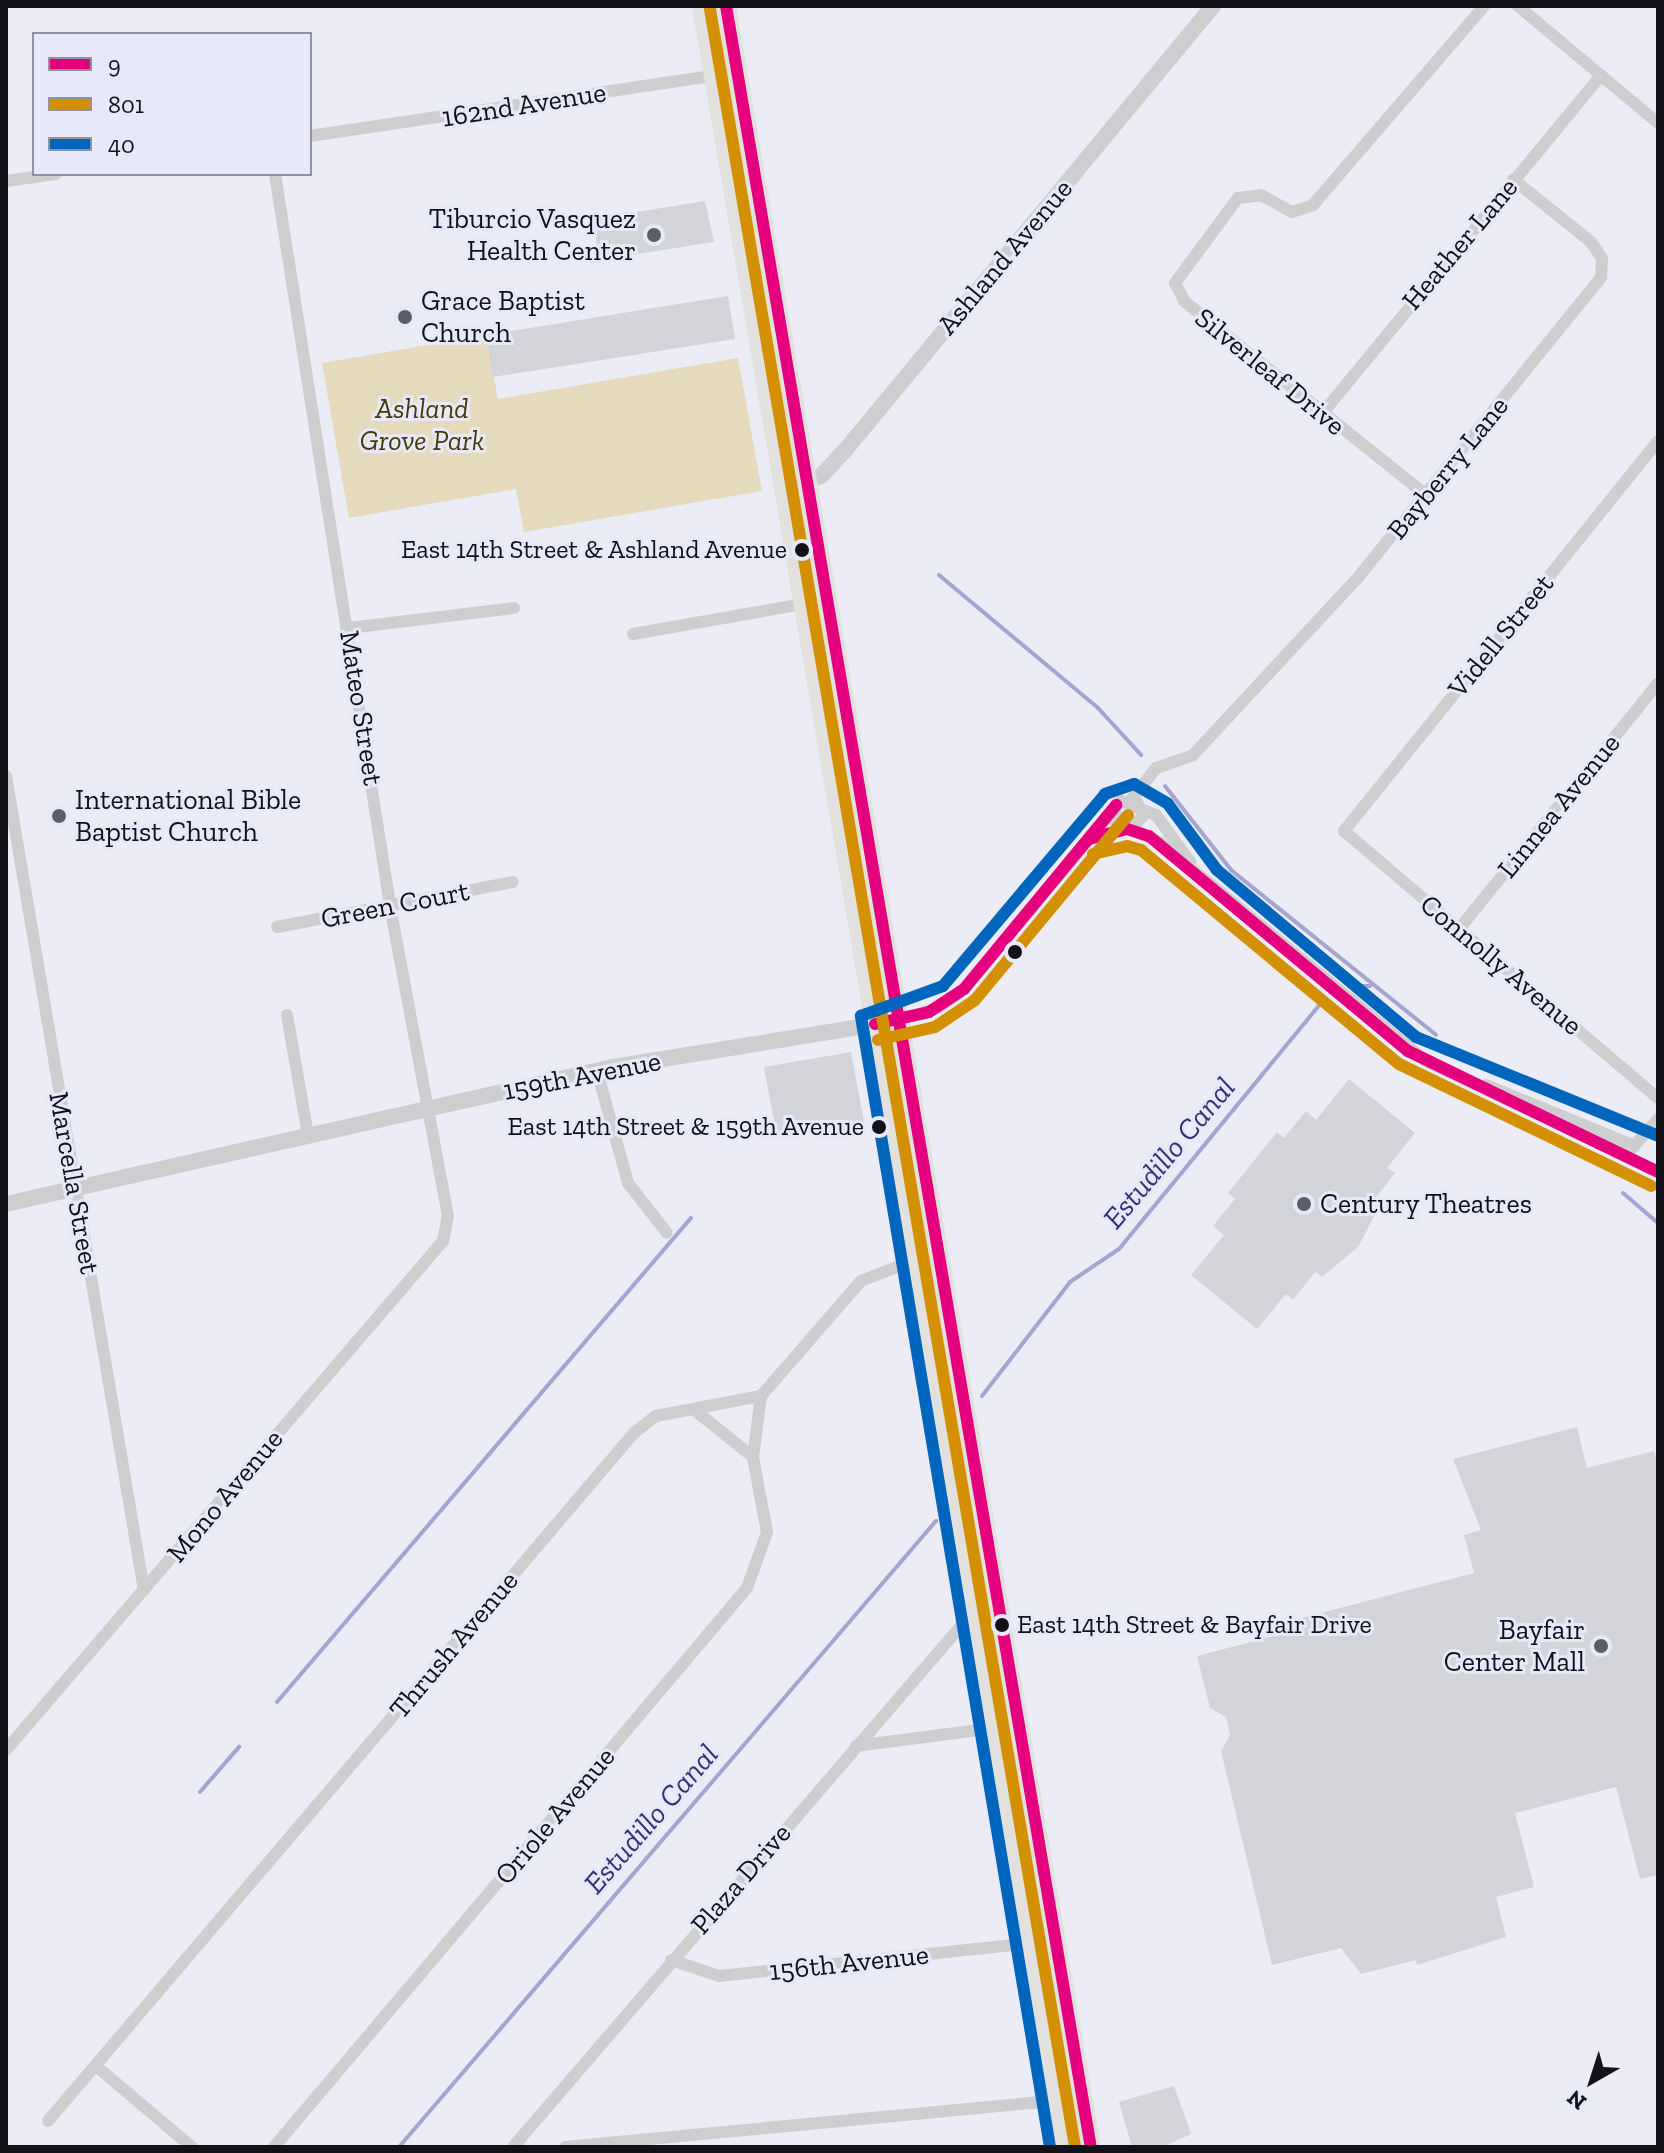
<!DOCTYPE html>
<style>
body{margin:0}
#map{position:relative;width:1664px;height:2153px;overflow:hidden;background:#ebecf5;font-family:"Zilla Slab",serif}
div>[style]{position:absolute}
.green>*{inset:0;background:#e5dabc}
.stream>*{height:4px;margin:-2px;padding:0 2px;transform-origin:2px;border-radius:2px;background:#a5a5d1}
.building>*{inset:0;background:#d3d3da}
.minor>*{height:12px;margin:-6px;padding:0 6px;transform-origin:6px;border-radius:6px;background:#ceced1}
.tertiary>*{height:16px;margin:-8px;padding:0 8px;transform-origin:8px;border-radius:8px;background:#ceced1}
.primary>*{height:20px;margin:-10px;padding:0 10px;transform-origin:10px;border-radius:10px;background:#e2e1dd}
.bus-1>*{height:12px;margin:-6px;padding:0 6px;transform-origin:6px;border-radius:6px;background:#e5007d}
.bus-2>*{height:12px;margin:-6px;padding:0 6px;transform-origin:6px;border-radius:6px;background:#d49003}
.bus-3>*{height:12px;margin:-6px;padding:0 6px;transform-origin:6px;border-radius:6px;background:#0065bd}
.dots>*{width:22px;height:22px;translate:-50% -50%;box-sizing:border-box;border:4px solid #e7e8f9;border-radius:50%}
span{translate:-50% -50%;white-space:nowrap;text-align:center;line-height:1.15;-webkit-text-stroke:6px #e7e8f9;paint-order:stroke}
.bus-label{font-size:26px;color:#111117}
.right{translate:-100% -50%;text-align:right}
.left{translate:0 -50%;text-align:left}
.street-label{font-size:28px;color:#111117}
.poi-label{font-size:28px;color:#111117}
.park-label{font-size:28px;color:#473902;font-style:italic}
.water-label{font-size:30px;color:#392f77;font-style:italic}
.frame{position:absolute;inset:0;border:8px solid #111117;pointer-events:none}
.legend{position:absolute;left:32px;top:32px;width:280px;height:144px;box-sizing:border-box;background:#e7e8f9;border:2px solid #91929f;margin:0;padding:10px 14px;list-style:none;font-size:24px;color:#111117}
.legend li{display:flex;align-items:center;gap:16px;height:40px}
.legend b{width:40px;border:2px solid #91929f}
.north{position:absolute;left:1552px;top:2041px;width:80px;height:80px;-webkit-text-stroke:6px #e7e8f9;paint-order:stroke;rotate:219deg;font-size:22px;font-weight:700;line-height:32px;text-align:center;color:#111117}
.north::after{content:'';display:block;margin:auto;width:28px;height:36px;background:#111117;clip-path:polygon(50% 0,100% 100%,50% 72%,0 100%)}
</style>
<div id="map">
<div class="green">
<i style="clip-path:polygon(486px 335px,498px 399px,738px 358px,762px 491px,524px 532px,516px 489px,349px 518px,322px 363px)"></i>
</div>
<div class="stream">
<i style="left:939px;top:575px;width:207px;rotate:39.9deg"></i>
<i style="left:1098px;top:708px;width:64px;rotate:47.5deg"></i>
<i style="left:1165px;top:786px;width:107px;rotate:51.8deg"></i>
<i style="left:1231px;top:870px;width:263px;rotate:38.8deg"></i>
<i style="left:1349px;top:986px;width:21px"></i>
<i style="left:1623px;top:1193px;width:46px;rotate:40.6deg"></i>
<i style="left:982px;top:1396px;width:144px;rotate:-52.3deg"></i>
<i style="left:1070px;top:1282px;width:59px;rotate:-34deg"></i>
<i style="left:1119px;top:1249px;width:318px;rotate:-50.6deg"></i>
<i style="left:277px;top:1702px;width:637px;rotate:-49.46deg"></i>
<i style="left:200px;top:1792px;width:60px;rotate:-49.1deg"></i>
<i style="left:399px;top:2147px;width:825px;rotate:-49.38deg"></i>
</div>
<div class="building">
<i style="clip-path:polygon(705px 201px,714px 242px,599px 260px,593px 219px)"></i>
<i style="clip-path:polygon(728px 296px,735px 339px,493px 377px,486px 335px)"></i>
<i style="clip-path:polygon(851px 1052px,864px 1122px,777px 1136px,764px 1067px)"></i>
<i style="clip-path:polygon(1349px 1079px,1415px 1133px,1387px 1168px,1395px 1173px,1373px 1201px,1379px 1207px,1358px 1247px,1322px 1277px,1315px 1272px,1293px 1300px,1286px 1294px,1257px 1329px,1191px 1275px,1224px 1235px,1213px 1226px,1235px 1199px,1228px 1193px,1277px 1132px,1284px 1138px,1306px 1111px,1316px 1120px)"></i>
<i style="clip-path:polygon(1577px 1427px,1587px 1468px,1654px 1451px,1658px 1468px,1658px 1875px,1640px 1879px,1616px 1787px,1515px 1813px,1534px 1887px,1496px 1897px,1506px 1937px,1417px 1965px,1416px 1960px,1361px 1974px,1341px 1948px,1272px 1965px,1221px 1751px,1230px 1735px,1226px 1717px,1210px 1708px,1197px 1656px,1278px 1635px,1275px 1625px,1474px 1573px,1464px 1535px,1481px 1530px,1453px 1459px)"></i>
<i style="clip-path:polygon(1174px 2086px,1191px 2134px,1162px 2147px,1132px 2147px,1119px 2102px)"></i>
</div>
<div class="minor">
<i style="left:1518px;top:6px;width:182px;rotate:39.9deg"></i>
<i style="left:310px;top:136px;width:433px;rotate:-8.5deg"></i>
<i style="left:6px;top:181px;width:50px;rotate:-8deg"></i>
<i style="left:1321px;top:415px;width:440px;rotate:-50.5deg"></i>
<i style="left:1658px;top:441px;width:501px;rotate:128.84deg"></i>
<i style="left:1344px;top:831px;width:412px;rotate:40.4deg"></i>
<i style="left:1426px;top:495px;width:309px;rotate:-141.3deg"></i>
<i style="left:1185px;top:302px;width:21px;rotate:-118deg"></i>
<i style="left:1175px;top:283px;width:106px;rotate:-53.5deg"></i>
<i style="left:1238px;top:198px;width:23px;rotate:-7deg"></i>
<i style="left:1261px;top:195px;width:35px;rotate:29deg"></i>
<i style="left:1292px;top:212px;width:22px;rotate:-18deg"></i>
<i style="left:1313px;top:205px;width:262px;rotate:-49.3deg"></i>
<i style="left:349px;top:628px;width:166px;rotate:-6.9deg"></i>
<i style="left:633px;top:634px;width:173px;rotate:-10deg"></i>
<i style="left:6px;top:776px;width:826px;rotate:80.38deg"></i>
<i style="left:1131px;top:800px;width:41px;rotate:-52deg"></i>
<i style="left:1156px;top:768px;width:39px;rotate:-19deg"></i>
<i style="left:1193px;top:755px;width:246px;rotate:-47.1deg"></i>
<i style="left:1360px;top:575px;width:383px;rotate:-51deg"></i>
<i style="left:1601px;top:277px;width:19px;rotate:-87deg"></i>
<i style="left:1602px;top:258px;width:19px;rotate:-125deg"></i>
<i style="left:1591px;top:242px;width:100px;rotate:-141.1deg"></i>
<i style="left:1115px;top:807px;width:17px;rotate:87deg"></i>
<i style="left:1116px;top:824px;width:15px;rotate:20deg"></i>
<i style="left:1130px;top:829px;width:18px;rotate:-45deg"></i>
<i style="left:1143px;top:816px;width:15px;rotate:-113deg"></i>
<i style="left:1130px;top:829px;width:32px;rotate:24deg"></i>
<i style="left:1159px;top:842px;width:343px;rotate:39.4deg"></i>
<i style="left:1424px;top:1060px;width:223px;rotate:25.5deg"></i>
<i style="left:1625px;top:1156px;width:50px;rotate:-48.3deg"></i>
<i style="left:1089px;top:839px;width:39px;rotate:-15deg"></i>
<i style="left:277px;top:927px;width:240px;rotate:-10.8deg"></i>
<i style="left:1459px;top:929px;width:316px;rotate:-51deg"></i>
<i style="left:287px;top:1015px;width:122px;rotate:80.1deg"></i>
<i style="left:897px;top:1021px;width:45px;rotate:-18deg"></i>
<i style="left:940px;top:1007px;width:30px;rotate:-37deg"></i>
<i style="left:964px;top:989px;width:245px;rotate:-50.1deg"></i>
<i style="left:1121px;top:801px;width:38px;rotate:22deg"></i>
<i style="left:1156px;top:815px;width:59px;rotate:53.9deg"></i>
<i style="left:597px;top:1071px;width:116px;rotate:74.5deg"></i>
<i style="left:628px;top:1183px;width:63px;rotate:52deg"></i>
<i style="left:1486px;top:1085px;width:161px;rotate:22.3deg"></i>
<i style="left:697px;top:1412px;width:72px;rotate:38.8deg"></i>
<i style="left:856px;top:1746px;width:163px;rotate:-7.4deg"></i>
<i style="left:6px;top:1750px;width:671px;rotate:-49.35deg"></i>
<i style="left:443px;top:1241px;width:25px;rotate:-79deg"></i>
<i style="left:448px;top:1216px;width:316px;rotate:-100.6deg"></i>
<i style="left:390px;top:905px;width:740px;rotate:-98.94deg"></i>
<i style="left:671px;top:1960px;width:51px;rotate:18.4deg"></i>
<i style="left:719px;top:1976px;width:314px;rotate:-6deg"></i>
<i style="left:96px;top:2066px;width:126px;rotate:40.2deg"></i>
<i style="left:48px;top:2121px;width:904px;rotate:-49.58deg"></i>
<i style="left:634px;top:1433px;width:28px;rotate:-38deg"></i>
<i style="left:656px;top:1416px;width:107px;rotate:-10.8deg"></i>
<i style="left:761px;top:1396px;width:152px;rotate:-49deg"></i>
<i style="left:861px;top:1281px;width:58px;rotate:-21.3deg"></i>
<i style="left:274px;top:2147px;width:732px;rotate:-49.76deg"></i>
<i style="left:747px;top:1588px;width:59px;rotate:-70.3deg"></i>
<i style="left:767px;top:1532px;width:76px;rotate:-100.6deg"></i>
<i style="left:753px;top:1457px;width:62px;rotate:-82.5deg"></i>
<i style="left:513px;top:2147px;width:704px;rotate:-49.32deg"></i>
<i style="left:565px;top:2147px;width:495px;rotate:-5.4deg"></i>
</div>
<div class="tertiary">
<i style="left:784px;top:490px;width:40px;rotate:-21deg"></i>
<i style="left:821px;top:476px;width:38px;rotate:-47deg"></i>
<i style="left:847px;top:448px;width:574px;rotate:-50.37deg"></i>
<i style="left:6px;top:1204px;width:622px;rotate:-12.72deg"></i>
<i style="left:613px;top:1067px;width:288px;rotate:-9.2deg"></i>
</div>
<div class="primary">
<i style="left:702px;top:6px;width:2172px;rotate:80.35deg"></i>
<i style="left:726px;top:6px;width:2172px;rotate:80.33deg"></i>
</div>
<div class="bus-1">
<i style="left:726px;top:6px;width:2172px;rotate:80.33deg"></i>
<i style="left:1089px;top:839px;width:39px;rotate:-15deg"></i>
<i style="left:1127px;top:829px;width:23px;rotate:18deg"></i>
<i style="left:1149px;top:836px;width:337px;rotate:39.7deg"></i>
<i style="left:1408px;top:1051px;width:278px;rotate:25.8deg"></i>
<i style="left:875px;top:1024px;width:55px;rotate:-12.5deg"></i>
<i style="left:929px;top:1012px;width:42px;rotate:-33.3deg"></i>
<i style="left:964px;top:989px;width:239px;rotate:-50.4deg"></i>
</div>
<div class="bus-2">
<i style="left:710px;top:9px;width:2169px;rotate:80.31deg"></i>
<i style="left:1093px;top:854px;width:35px;rotate:-13deg"></i>
<i style="left:1127px;top:846px;width:15px;rotate:16deg"></i>
<i style="left:1141px;top:850px;width:335px;rotate:39.7deg"></i>
<i style="left:1399px;top:1064px;width:280px;rotate:25.8deg"></i>
<i style="left:878px;top:1040px;width:58px;rotate:-12.8deg"></i>
<i style="left:935px;top:1027px;width:48px;rotate:-34deg"></i>
<i style="left:975px;top:1000px;width:240px;rotate:-50.4deg"></i>
</div>
<div class="bus-3">
<i style="left:1050px;top:2147px;width:1147px;rotate:-99.49deg"></i>
<i style="left:861px;top:1016px;width:87px;rotate:-20.1deg"></i>
<i style="left:943px;top:986px;width:251px;rotate:-49.8deg"></i>
<i style="left:1105px;top:794px;width:31px;rotate:-19deg"></i>
<i style="left:1134px;top:784px;width:39px;rotate:30deg"></i>
<i style="left:1168px;top:804px;width:82px;rotate:53.4deg"></i>
<i style="left:1217px;top:870px;width:260px;rotate:40deg"></i>
<i style="left:1416px;top:1037px;width:261px;rotate:22.2deg"></i>
</div>
<div class="dots">
<i style="left:654px;top:235px;background:#5d5e65"></i>
<i style="left:405px;top:317px;background:#5d5e65"></i>
<i style="left:802px;top:550px;background:#111117"></i>
<i style="left:59px;top:816px;background:#5d5e65"></i>
<i style="left:1015px;top:952px;background:#111117"></i>
<i style="left:879px;top:1127px;background:#111117"></i>
<i style="left:1304px;top:1204px;background:#5d5e65"></i>
<i style="left:1002px;top:1625px;background:#111117"></i>
<i style="left:1601px;top:1646px;background:#5d5e65"></i>
</div>
<div class="bus-label">
<span class="right" style="left:787px;top:550px">East 14th Street &amp; Ashland Avenue</span>
<span class="right" style="left:864px;top:1127px">East 14th Street &amp; 159th Avenue</span>
<span class="left" style="left:1017px;top:1625px">East 14th Street &amp; Bayfair Drive</span>
</div>
<div class="street-label">
<span style="left:524px;top:105px;rotate:-9deg">162nd Avenue</span>
<span style="left:1460px;top:244px;rotate:-50deg">Heather Lane</span>
<span style="left:1005px;top:257px;rotate:-50deg">Ashland Avenue</span>
<span style="left:1270px;top:372px;rotate:39deg">Silverleaf Drive</span>
<span style="left:1448px;top:468px;rotate:-51deg">Bayberry Lane</span>
<span style="left:1501px;top:636px;rotate:-51deg">Videll Street</span>
<span style="left:361px;top:708px;rotate:81deg">Mateo Street</span>
<span style="left:1559px;top:806px;rotate:-51deg">Linnea Avenue</span>
<span style="left:395px;top:905px;rotate:-11deg">Green Court</span>
<span style="left:1501px;top:965px;rotate:40deg">Connolly Avenue</span>
<span style="left:582px;top:1076px;rotate:-11deg">159th Avenue</span>
<span style="left:74px;top:1183px;rotate:80deg">Marcella Street</span>
<span style="left:225px;top:1496px;rotate:-50deg">Mono Avenue</span>
<span style="left:454px;top:1645px;rotate:-50deg">Thrush Avenue</span>
<span style="left:555px;top:1816px;rotate:-50deg">Oriole Avenue</span>
<span style="left:741px;top:1879px;rotate:-49deg">Plaza Drive</span>
<span style="left:849px;top:1963px;rotate:-6deg">156th Avenue</span>
</div>
<div class="poi-label">
<span class="right" style="left:636px;top:235px">Tiburcio Vasquez<br>Health Center</span>
<span class="left" style="left:421px;top:317px">Grace Baptist<br>Church</span>
<span class="left" style="left:75px;top:816px">International Bible<br>Baptist Church</span>
<span class="left" style="left:1320px;top:1204px">Century Theatres</span>
<span class="right" style="left:1585px;top:1646px">Bayfair<br>Center Mall</span>
</div>
<div class="park-label">
<span style="left:422px;top:425px">Ashland<br>Grove Park</span>
</div>
<div class="water-label">
<span style="left:1169px;top:1153px;rotate:-50deg">Estudillo Canal</span>
<span style="left:651px;top:1819px;rotate:-49deg">Estudillo Canal</span>
</div>
<div class="frame"></div>
<ul class="legend">
<li><b style="height:10px;background:#e5007d"></b>9</li>
<li><b style="height:10px;background:#d49003"></b>801</li>
<li><b style="height:10px;background:#0065bd"></b>40</li>
</ul>
<div class="north">N</div>
</div>
